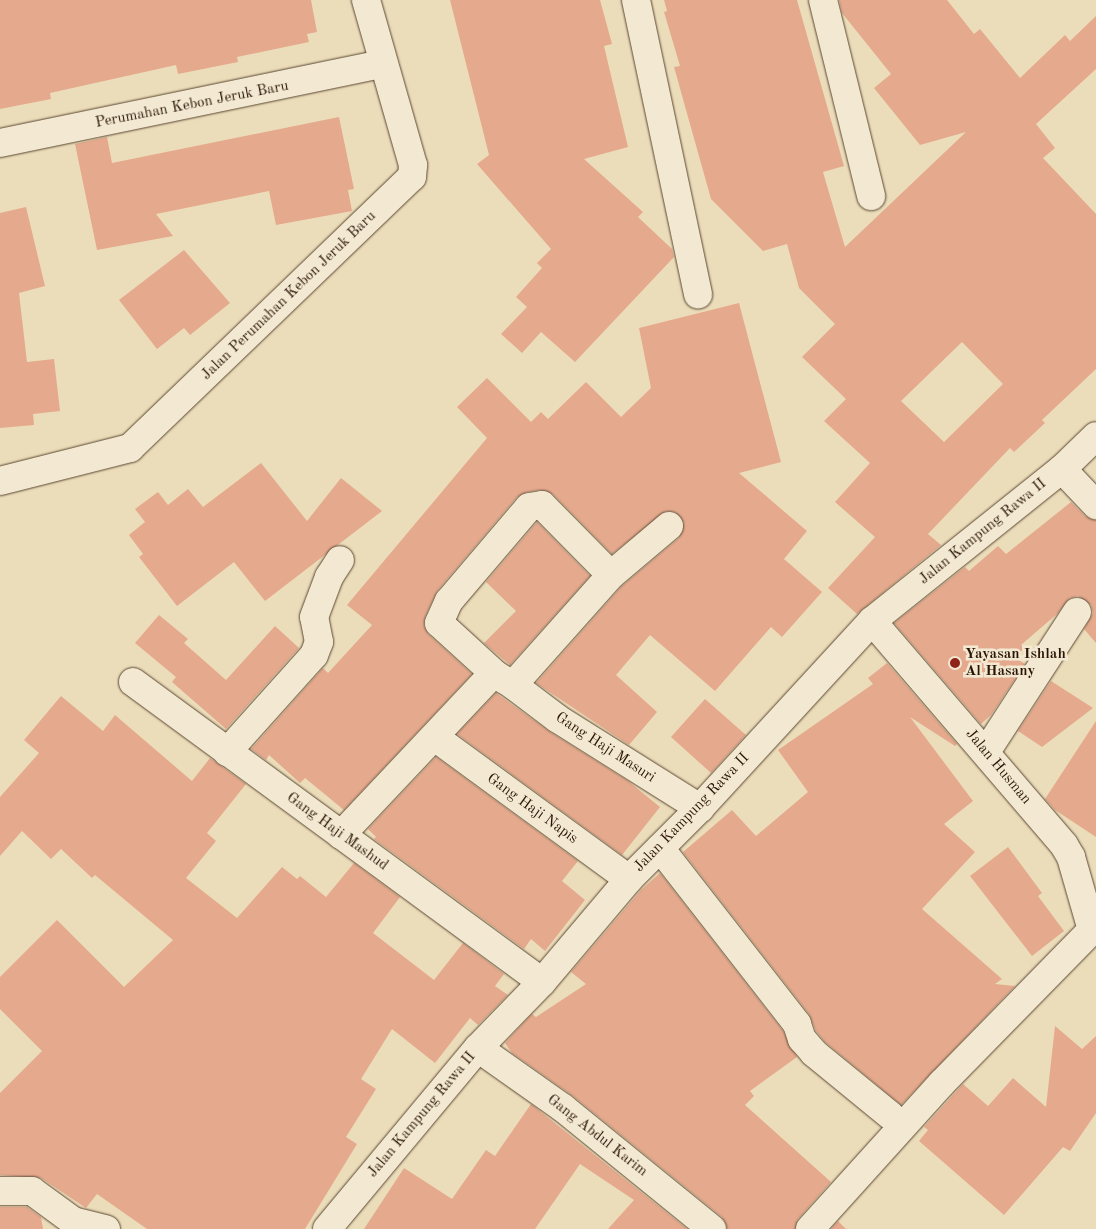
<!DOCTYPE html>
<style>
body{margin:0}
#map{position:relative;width:1096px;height:1229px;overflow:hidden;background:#ecddba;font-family:"Old Standard TT",serif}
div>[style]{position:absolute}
.building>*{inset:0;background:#e5a98d}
.roads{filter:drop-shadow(0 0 1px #5a4732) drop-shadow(0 0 1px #5a4732)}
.minor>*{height:28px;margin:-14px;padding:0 14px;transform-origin:14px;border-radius:14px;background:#f3e9d2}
.dots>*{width:14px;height:14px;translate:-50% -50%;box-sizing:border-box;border:2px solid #f3e9d2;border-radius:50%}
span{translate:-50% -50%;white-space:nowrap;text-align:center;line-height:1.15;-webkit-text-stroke:5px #f3e9d2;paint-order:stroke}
.street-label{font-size:15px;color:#2a1505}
.poi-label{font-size:15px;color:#2a1505;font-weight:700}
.left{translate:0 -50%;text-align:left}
</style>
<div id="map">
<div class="building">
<i style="clip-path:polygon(0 0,311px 0,317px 32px,307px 34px,309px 42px,237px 57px,238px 62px,178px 74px,176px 65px,50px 93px,51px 99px,0 109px)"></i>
<i style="clip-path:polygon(450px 0,600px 0,612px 44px,604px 46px,628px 147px,584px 159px,643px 212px,638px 217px,672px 249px,674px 257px,575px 362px,541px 332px,522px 353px,501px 334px,527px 307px,516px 297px,542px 268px,537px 263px,551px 249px,477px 164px,489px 155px)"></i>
<i style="clip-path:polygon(evenodd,664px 0,797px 0,844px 166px,823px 172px,845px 247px,966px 132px,920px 145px,874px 88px,891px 74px,842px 13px,839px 0,947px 0,974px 34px,980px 29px,1020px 78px,1065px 35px,1070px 41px,1096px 16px,1096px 69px,1036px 124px,1055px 148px,1043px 158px,1096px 214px,1096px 369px,1042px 420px,1045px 423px,1014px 452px,1010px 448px,928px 534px,941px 545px,857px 614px,828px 588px,875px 537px,835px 502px,870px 463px,824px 421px,846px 399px,802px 357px,835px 324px,799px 288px,787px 244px,763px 251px,711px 199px,674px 67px,680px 66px,664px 12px,667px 11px,664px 0,962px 342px,1003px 384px,944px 442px,901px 401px,962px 342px)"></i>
<i style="clip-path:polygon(339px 117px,354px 189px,348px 190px,352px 211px,276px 225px,269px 191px,156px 214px,173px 236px,97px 250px,75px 144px,107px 137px,112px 163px)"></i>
<i style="clip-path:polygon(26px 207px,45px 286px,19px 293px,27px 362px,54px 359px,60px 411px,33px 414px,34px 425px,0 428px,0 213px)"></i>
<i style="clip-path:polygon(184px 250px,230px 303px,190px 335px,184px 328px,157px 349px,119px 300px)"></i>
<i style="clip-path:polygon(739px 303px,781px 462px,739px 473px,807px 531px,784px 559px,822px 592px,782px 637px,771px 627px,715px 691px,650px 635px,616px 675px,657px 712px,629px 745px,536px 683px,622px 586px,679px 538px,684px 523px,675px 512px,666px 511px,612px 554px,553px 494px,540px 490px,527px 492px,517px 497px,437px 591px,425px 617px,424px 626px,428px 634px,472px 674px,344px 810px,305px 778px,300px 783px,269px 755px,266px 760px,251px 749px,323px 668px,328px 673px,372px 625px,347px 605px,487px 438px,457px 407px,487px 378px,531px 422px,541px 412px,548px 419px,586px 382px,621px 417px,651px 388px,639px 328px)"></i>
<i style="clip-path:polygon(261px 463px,307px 521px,341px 478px,382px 511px,265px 601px,234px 562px,177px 606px,139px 557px,143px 554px,129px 535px,145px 522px,135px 509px,158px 492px,168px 505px,188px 489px,203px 507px)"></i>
<i style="clip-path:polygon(1071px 502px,1085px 516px,1096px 520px,1096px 643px,1084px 629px,1093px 613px,1091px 605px,1078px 596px,1070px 598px,1057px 614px,1021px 645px,1025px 648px,1014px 657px,1025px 664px,991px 715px,981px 724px,894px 623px,965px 567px,969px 571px,998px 546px,1006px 554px)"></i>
<i style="clip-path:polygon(537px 522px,590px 576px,510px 665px,484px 643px,516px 611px,486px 582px)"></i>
<i style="clip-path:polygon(159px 615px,188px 639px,184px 643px,226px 680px,275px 626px,299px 648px,226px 729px,172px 682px,176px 677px,135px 643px)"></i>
<i style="clip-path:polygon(887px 663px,957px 744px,955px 746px,910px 717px,973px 801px,944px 824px,975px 852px,922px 909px,1002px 979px,995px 984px,1015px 986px,901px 1105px,825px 1042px,816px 1031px,809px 1014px,683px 852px,732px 810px,756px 836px,808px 792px,778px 750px,873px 684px,868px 678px)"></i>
<i style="clip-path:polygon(1051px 681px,1093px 708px,1042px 747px,1018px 731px)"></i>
<i style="clip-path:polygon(496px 693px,550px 732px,628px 781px,660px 807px,622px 855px,457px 734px)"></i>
<i style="clip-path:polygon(61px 696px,103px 731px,115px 715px,192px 781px,210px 758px,246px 784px,207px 833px,216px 841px,186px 878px,237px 918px,282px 867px,297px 879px,300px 876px,326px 897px,354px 863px,400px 897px,373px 933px,434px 980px,463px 943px,504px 974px,495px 986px,508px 995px,478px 1025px,470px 1018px,435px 1063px,392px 1029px,361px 1079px,376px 1089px,346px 1137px,357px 1144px,305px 1229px,147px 1229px,97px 1194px,86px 1208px,41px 1178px,0 1175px,0 1093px,42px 1051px,0 1009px,0 977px,57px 920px,124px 987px,173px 940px,95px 875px,92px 878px,61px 849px,51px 859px,22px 831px,0 856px,0 797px,39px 753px,24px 740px)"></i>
<i style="clip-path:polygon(705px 699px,746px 735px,711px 773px,671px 737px)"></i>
<i style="clip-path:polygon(1096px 721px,1096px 837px,1055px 810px,1045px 799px)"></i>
<i style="clip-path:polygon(436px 757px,578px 861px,562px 881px,585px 900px,545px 951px,531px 939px,524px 949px,374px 839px,376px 837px,368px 829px)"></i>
<i style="clip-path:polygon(1008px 847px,1042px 893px,1038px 896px,1064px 931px,1032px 956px,970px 876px)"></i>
<i style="clip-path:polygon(660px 873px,783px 1031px,797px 1057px,750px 1091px,754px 1096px,745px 1105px,831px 1182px,798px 1219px,795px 1229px,727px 1229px,722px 1217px,573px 1096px,512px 1053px,505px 1043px,532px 1014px,536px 1017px,586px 984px,571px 972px,641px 890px)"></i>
<i style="clip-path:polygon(1055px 1026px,1082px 1049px,1096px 1036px,1096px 1113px,1070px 1151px,1063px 1147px,1004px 1215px,919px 1141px,928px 1130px,924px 1127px,963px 1084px,988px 1106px,1013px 1078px,1046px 1107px)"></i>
<i style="clip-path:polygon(531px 1104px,687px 1229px,608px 1229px,634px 1200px,580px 1164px,535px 1229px,364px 1229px,404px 1168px,452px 1199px,486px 1150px,495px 1156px)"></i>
<i style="clip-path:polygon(0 1207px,27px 1207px,41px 1217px,43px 1229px,0 1229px)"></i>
<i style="clip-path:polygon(838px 1221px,846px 1229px,831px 1229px)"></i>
</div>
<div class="roads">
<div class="minor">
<i style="left:636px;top:0;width:301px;rotate:78.1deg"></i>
<i style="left:823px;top:0;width:202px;rotate:76.2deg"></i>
<i style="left:0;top:143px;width:391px;rotate:-11.7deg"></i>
<i style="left:1062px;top:469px;width:50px;rotate:46.6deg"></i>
<i style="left:0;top:481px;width:134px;rotate:-14.2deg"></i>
<i style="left:130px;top:448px;width:391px;rotate:-43.9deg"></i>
<i style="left:412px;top:177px;width:12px;rotate:-85deg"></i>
<i style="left:413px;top:165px;width:172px;rotate:-105.9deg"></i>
<i style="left:872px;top:621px;width:295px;rotate:49.4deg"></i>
<i style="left:1064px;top:845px;width:14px;rotate:60deg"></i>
<i style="left:1071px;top:857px;width:76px;rotate:74deg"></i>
<i style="left:496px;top:675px;width:77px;rotate:-137.6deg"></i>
<i style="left:439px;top:623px;width:24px;rotate:-66deg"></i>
<i style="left:449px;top:601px;width:123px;rotate:-49.6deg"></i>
<i style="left:529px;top:507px;width:13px;rotate:-9deg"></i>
<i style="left:542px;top:505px;width:98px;rotate:45.4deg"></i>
<i style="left:133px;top:682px;width:507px;rotate:36.26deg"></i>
<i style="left:513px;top:685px;width:56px;rotate:37.1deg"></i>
<i style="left:558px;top:719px;width:168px;rotate:32.1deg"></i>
<i style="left:436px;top:738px;width:239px;rotate:36.2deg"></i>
<i style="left:227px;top:752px;width:130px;rotate:-48.1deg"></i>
<i style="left:314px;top:655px;width:14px;rotate:-69deg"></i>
<i style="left:319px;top:642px;width:25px;rotate:-101deg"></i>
<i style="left:314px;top:617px;width:43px;rotate:-69.4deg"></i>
<i style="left:329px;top:577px;width:20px;rotate:-57deg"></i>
<i style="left:986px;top:752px;width:167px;rotate:-57deg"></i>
<i style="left:341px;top:835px;width:219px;rotate:-46.7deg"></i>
<i style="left:491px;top:676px;width:5px;rotate:-11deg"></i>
<i style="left:496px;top:675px;width:20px;rotate:30deg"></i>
<i style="left:513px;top:685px;width:147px;rotate:-48.3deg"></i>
<i style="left:611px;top:575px;width:76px;rotate:-40.2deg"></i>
<i style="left:660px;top:848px;width:223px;rotate:52.1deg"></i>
<i style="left:797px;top:1024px;width:16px;rotate:72deg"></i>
<i style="left:802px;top:1039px;width:18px;rotate:49deg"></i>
<i style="left:814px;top:1053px;width:99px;rotate:39.3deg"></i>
<i style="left:478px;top:1048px;width:104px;rotate:35.2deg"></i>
<i style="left:563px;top:1108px;width:192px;rotate:39.1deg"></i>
<i style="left:0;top:1191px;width:32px"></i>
<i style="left:32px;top:1191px;width:51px;rotate:36.2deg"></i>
<i style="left:73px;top:1221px;width:34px;rotate:14deg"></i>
<i style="left:327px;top:1229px;width:236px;rotate:-50.2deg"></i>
<i style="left:478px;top:1048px;width:92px;rotate:-45.9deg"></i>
<i style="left:542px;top:982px;width:135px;rotate:-49.8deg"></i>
<i style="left:629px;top:879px;width:100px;rotate:-45deg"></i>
<i style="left:700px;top:808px;width:254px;rotate:-47.4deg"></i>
<i style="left:872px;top:621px;width:243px;rotate:-38.7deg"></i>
<i style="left:1062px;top:469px;width:47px;rotate:-44.1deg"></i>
<i style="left:810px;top:1229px;width:197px;rotate:-47.9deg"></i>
<i style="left:942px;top:1083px;width:214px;rotate:-45.6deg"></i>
</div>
</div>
<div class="dots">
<i style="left:955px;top:663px;background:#8f2418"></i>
</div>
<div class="street-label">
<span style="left:192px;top:105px;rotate:-11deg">Perumahan Kebon Jeruk Baru</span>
<span style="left:289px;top:296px;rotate:-44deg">Jalan Perumahan Kebon Jeruk Baru</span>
<span style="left:983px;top:532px;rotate:-39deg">Jalan Kampung Rawa II</span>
<span style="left:605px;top:748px;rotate:33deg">Gang Haji Masuri</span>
<span style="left:998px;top:767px;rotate:50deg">Jalan Husman</span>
<span style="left:532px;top:809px;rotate:36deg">Gang Haji Napis</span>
<span style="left:692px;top:813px;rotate:-46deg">Jalan Kampung Rawa II</span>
<span style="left:337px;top:832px;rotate:36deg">Gang Haji Mashud</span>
<span style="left:422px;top:1115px;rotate:-50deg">Jalan Kampung Rawa II</span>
<span style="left:597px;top:1136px;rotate:38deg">Gang Abdul Karim</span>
</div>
<div class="poi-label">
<span class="left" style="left:965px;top:663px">Yayasan Ishlah<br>Al Hasany</span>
</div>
</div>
